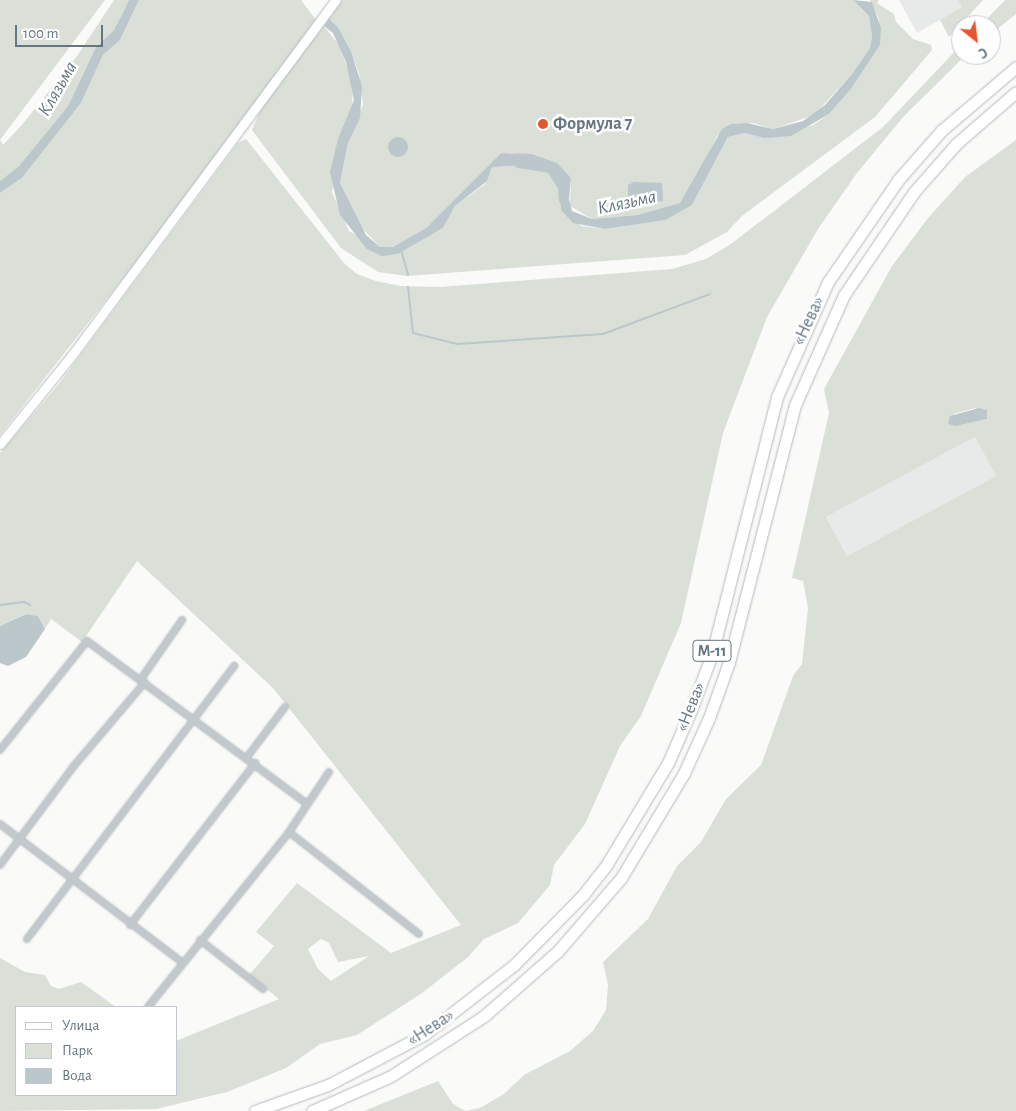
<!DOCTYPE html>
<meta charset="utf-8">
<style>
body{margin:0}
#map{position:relative;width:1016px;height:1111px;overflow:hidden;background:#fafaf8;font-family:"Alegreya Sans",sans-serif}
div>[style]{position:absolute}
.built>*{inset:0;background:#e8e9e9}
.green>*{inset:0;background:#dadfd7}
.water>*{inset:0;background:#bbc7cb}
.round{border-radius:50%}
.stream>*{height:2px;margin:-1px;padding:0 1px;transform-origin:1px;border-radius:1px;background:#bbc7cb}
.river>*{height:10px;margin:-5px;padding:0 5px;transform-origin:5px;border-radius:5px;background:#bbc7cb}
.roads{filter:drop-shadow(0 0 1px #b3babf) drop-shadow(0 0 1px #b3babf)}
.street>*{height:6px;margin:-3px;padding:0 3px;transform-origin:3px;border-radius:3px;background:#c3c8cc}
.secondary>*{height:9px;margin:-4.5px;padding:0 4.5px;transform-origin:4.5px;border-radius:4.5px;background:#fff}
.highway>*{height:11px;margin:-5.5px;padding:0 5.5px;transform-origin:5.5px;border-radius:5.5px;background:#fff}
.dots>*{width:14px;height:14px;translate:-50% -50%;box-sizing:border-box;border:2px solid #fff;border-radius:50%}
span{translate:-50% -50%;white-space:nowrap;text-align:center;line-height:1.15;-webkit-text-stroke:5px #fff;paint-order:stroke}
.shield-label span{padding:1px 4px;background:#fff;border:1px solid;border-radius:4px;-webkit-text-stroke-width:0}
.shield-label{font-size:16px;color:#657683;font-weight:700}
.poi-label{font-size:18px;color:#657683;font-weight:700}
.left{translate:0 -50%;text-align:left}
.street-label{font-size:18px;color:#657683}
.water-label{font-size:19px;color:#60757c;font-style:italic}
.legend{position:absolute;left:15px;top:1006px;width:162px;height:90px;box-sizing:border-box;background:#fff;border:1px solid #c1c8cd;margin:0;padding:6px 9px;list-style:none;font-size:15px;color:#657683}
.legend li{display:flex;align-items:center;gap:10px;height:25px}
.legend b{width:25px;border:1px solid #c1c8cd}
.north{position:absolute;left:951px;top:15px;width:50px;height:50px;box-sizing:border-box;background:#fff;border:1px solid #c1c8cd;border-radius:50%;rotate:151deg;font-size:14px;font-weight:700;line-height:20px;text-align:center;color:#657683}
.north::after{content:'';display:block;margin:auto;width:18px;height:22px;background:#e4572e;clip-path:polygon(50% 0,100% 100%,50% 72%,0 100%)}
.scale{position:absolute;left:15px;top:25px;width:88px;height:22px;box-sizing:border-box;border:2px solid #657683;border-top:0;padding-left:6px;font-size:15px;line-height:18px;white-space:nowrap;color:#657683;-webkit-text-stroke:4px #fff;paint-order:stroke}
</style>
<div id="map">
<div class="built">
<i style="clip-path:polygon(899px 0,958px 0,963px 7px,917px 33px)"></i>
<i style="clip-path:polygon(975px 437px,996px 476px,847px 556px,826px 517px)"></i>
</div>
<div class="green">
<i style="clip-path:polygon(0 0,105px 0,0 140px)"></i>
<i style="clip-path:polygon(114px 0,129px 0,114px 30px,96px 47px,68px 106px,19px 166px,0 181px,0 140px,3px 145px,21px 126px,77px 56px)"></i>
<i style="clip-path:polygon(139px 0,301px 0,316px 20px,132px 267px,0 435px,0 193px,22px 178px,81px 103px,103px 55px,120px 40px)"></i>
<i style="clip-path:polygon(342px 0,853px 0,869px 16px,872px 37px,870px 48px,852px 74px,814px 115px,773px 129px,753px 123px,731px 124px,717px 136px,699px 175px,680px 203px,637px 215px,592px 219px,570px 206px,571px 178px,514px 153px,501px 153px,426px 228px,393px 247px,380px 247px,358px 224px,340px 183px,348px 143px,363px 104px,359px 73px,351px 51px,338px 27px,329px 19px)"></i>
<i style="clip-path:polygon(870px 0,879px 0,877px 3px,894px 14px,896px 22px,913px 39px,931px 45px,932px 50px,875px 117px,742px 216px,727px 232px,685px 255px,407px 276px,378px 272px,341px 248px,252px 130px,263px 104px,324px 26px,339px 45px,353px 84px,352px 112px,332px 192px,349px 231px,393px 255px,398px 254px,443px 228px,455px 206px,485px 184px,492px 167px,501px 165px,535px 164px,552px 171px,562px 182px,560px 198px,581px 226px,605px 229px,666px 220px,692px 205px,728px 137px,746px 133px,764px 138px,813px 125px,829px 114px,851px 89px,880px 45px,879px 19px)"></i>
<i style="clip-path:polygon(958px 0,983px 0,949px 37px,940px 20px,962px 7px)"></i>
<i style="clip-path:polygon(1005px 0,1016px 0,1016px 14px,991px 34px,991px 25px,981px 25px)"></i>
<i style="clip-path:polygon(evenodd,961px 45px,961px 55px,966px 55px,904px 116px,857px 173px,818px 229px,767px 317px,723px 433px,681px 623px,641px 716px,620px 746px,585px 824px,554px 865px,550px 885px,518px 923px,484px 939px,468px 957px,422px 993px,357px 1035px,320px 1044px,286px 1068px,227px 1092px,156px 1109px,0 1111px,0 958px,25px 972px,45px 975px,51px 986px,59px 989px,81px 982px,116px 1007px,16px 1007px,16px 1095px,176px 1095px,176px 1041px,279px 999px,249px 975px,274px 946px,256px 932px,297px 883px,391px 953px,461px 925px,273px 688px,137px 561px,82px 642px,51px 619px,45px 629px,38px 616px,25px 614px,0 626px,0 453px,58px 385px,238px 143px,246px 139px,344px 263px,357px 274px,376px 281px,401px 286px,440px 287px,672px 269px,706px 259px,731px 244px,883px 127px,961px 45px,321px 939px,329px 943px,338px 962px,369px 956px,331px 981px,318px 969px,308px 949px,321px 939px)"></i>
<i style="clip-path:polygon(evenodd,1016px 140px,1016px 1111px,466px 1111px,480px 1108px,504px 1094px,524px 1075px,570px 1051px,593px 1031px,606px 1010px,608px 985px,603px 962px,648px 919px,677px 866px,701px 842px,726px 799px,761px 765px,793px 676px,802px 664px,808px 608px,803px 581px,792px 578px,829px 413px,824px 389px,892px 266px,928px 218px,965px 177px,1016px 140px,975px 408px,987px 419px,956px 426px,954px 414px,975px 408px,1016px 140px,975px 437px,996px 476px,847px 556px,826px 517px,975px 437px)"></i>
<i style="clip-path:polygon(438px 1081px,453px 1104px,465px 1111px,364px 1111px)"></i>
</div>
<div class="water">
<i style="clip-path:polygon(129px 0,139px 0,120px 40px,103px 55px,81px 103px,22px 178px,0 193px,0 181px,19px 166px,68px 106px,96px 47px,114px 30px)"></i>
<i style="clip-path:polygon(853px 0,872px 2px,881px 28px,880px 45px,851px 89px,829px 114px,791px 136px,764px 138px,745px 133px,728px 137px,692px 205px,666px 220px,605px 229px,573px 223px,561px 210px,560px 179px,535px 164px,492px 167px,487px 181px,455px 206px,443px 228px,398px 254px,382px 256px,367px 249px,340px 215px,330px 172px,338px 139px,354px 100px,346px 62px,333px 33px,324px 26px,329px 19px,338px 27px,351px 51px,362px 86px,360px 118px,348px 143px,340px 183px,366px 235px,380px 247px,393px 247px,426px 228px,501px 153px,531px 154px,557px 163px,571px 178px,569px 199px,572px 211px,592px 219px,637px 215px,680px 203px,722px 129px,731px 124px,747px 123px,773px 129px,803px 121px,825px 105px,852px 74px,870px 48px,872px 37px,869px 16px)"></i>
<i class="round" style="left:388px;top:137px;width:20px;height:20px"></i>
<i style="clip-path:polygon(634px 182px,662px 183px,663px 201px,632px 206px,628px 204px,628px 185px)"></i>
<i style="clip-path:polygon(979px 408px,987px 410px,987px 419px,956px 426px,948px 424px,950px 416px)"></i>
<i style="clip-path:polygon(26px 614px,38px 616px,45px 629px,26px 657px,8px 666px,0 663px,0 626px)"></i>
</div>
<div class="stream">
<i style="left:401px;top:250px;width:26px;rotate:74deg"></i>
<i style="left:408px;top:287px;width:46px;rotate:83.8deg"></i>
<i style="left:413px;top:333px;width:45px;rotate:14deg"></i>
<i style="left:457px;top:344px;width:146px;rotate:-3.9deg"></i>
<i style="left:603px;top:334px;width:114px;rotate:-20.5deg"></i>
<i style="left:0;top:605px;width:24px;rotate:-7deg"></i>
<i style="left:24px;top:602px;width:7px;rotate:27deg"></i>
</div>
<div class="river">
<i style="left:519px;top:163px;width:32px;rotate:9deg"></i>
<i style="left:551px;top:168px;width:22px;rotate:58deg"></i>
<i style="left:563px;top:187px;width:13px;rotate:86deg"></i>
</div>
<div class="roads">
<div class="street">
<i style="left:141px;top:679px;width:72px;rotate:-55.2deg"></i>
<i style="left:0;top:750px;width:139px;rotate:-51.4deg"></i>
<i style="left:87px;top:641px;width:274px;rotate:36.5deg"></i>
<i style="left:247px;top:757px;width:63px;rotate:-52.8deg"></i>
<i style="left:0;top:824px;width:230px;rotate:37.2deg"></i>
<i style="left:289px;top:832px;width:165px;rotate:38.1deg"></i>
<i style="left:0;top:865px;width:122px;rotate:-53.3deg"></i>
<i style="left:73px;top:767px;width:111px;rotate:-49.7deg"></i>
<i style="left:130px;top:925px;width:205px;rotate:-52.3deg"></i>
<i style="left:27px;top:939px;width:343px;rotate:-52.8deg"></i>
<i style="left:200px;top:940px;width:80px;rotate:37.9deg"></i>
<i style="left:148px;top:1007px;width:225px;rotate:-51.1deg"></i>
<i style="left:289px;top:832px;width:72px;rotate:-56.3deg"></i>
</div>
<div class="secondary">
<i style="left:0;top:444px;width:114px;rotate:-51deg"></i>
<i style="left:72px;top:355px;width:442px;rotate:-53.4deg"></i>
</div>
<div class="highway">
<i style="left:255px;top:1111px;width:77px;rotate:-19.6deg"></i>
<i style="left:328px;top:1085px;width:110px;rotate:-27.7deg"></i>
<i style="left:425px;top:1034px;width:113px;rotate:-37.8deg"></i>
<i style="left:514px;top:965px;width:98px;rotate:-45.4deg"></i>
<i style="left:583px;top:895px;width:39px;rotate:-52deg"></i>
<i style="left:607px;top:864px;width:118px;rotate:-58.9deg"></i>
<i style="left:668px;top:763px;width:58px;rotate:-66.5deg"></i>
<i style="left:691px;top:710px;width:60px;rotate:-69.4deg"></i>
<i style="left:712px;top:654px;width:265px;rotate:-75.8deg"></i>
<i style="left:777px;top:397px;width:126px;rotate:-66.1deg"></i>
<i style="left:828px;top:282px;width:124px;rotate:-55.5deg"></i>
<i style="left:898px;top:180px;width:67px;rotate:-48.7deg"></i>
<i style="left:942px;top:130px;width:97px;rotate:-40.4deg"></i>
<i style="left:312px;top:1111px;width:86px;rotate:-23.9deg"></i>
<i style="left:391px;top:1076px;width:111px;rotate:-32.8deg"></i>
<i style="left:484px;top:1016px;width:98px;rotate:-41.3deg"></i>
<i style="left:558px;top:951px;width:96px;rotate:-49.2deg"></i>
<i style="left:621px;top:878px;width:122px;rotate:-59deg"></i>
<i style="left:684px;top:773px;width:60px;rotate:-65.6deg"></i>
<i style="left:709px;top:718px;width:59px;rotate:-70.3deg"></i>
<i style="left:729px;top:662px;width:265px;rotate:-75.6deg"></i>
<i style="left:795px;top:405px;width:120px;rotate:-66deg"></i>
<i style="left:844px;top:295px;width:125px;rotate:-55.8deg"></i>
<i style="left:914px;top:192px;width:64px;rotate:-48.8deg"></i>
<i style="left:956px;top:144px;width:79px;rotate:-40.9deg"></i>
</div>
</div>
<div class="dots">
<i style="left:543px;top:124px;background:#e4572e"></i>
</div>
<div class="shield-label">
<span style="left:712px;top:651px">М-11</span>
</div>
<div class="poi-label">
<span class="left" style="left:553px;top:124px">Формула 7</span>
</div>
<div class="street-label">
<span style="left:809px;top:321px;rotate:-65deg">«Нева»</span>
<span style="left:691px;top:707px;rotate:-68deg">«Нева»</span>
<span style="left:431px;top:1028px;rotate:-33deg">«Нева»</span>
</div>
<div class="water-label">
<span style="left:58px;top:89px;rotate:-60deg">Клязьма</span>
<span style="left:627px;top:203px;rotate:-12deg">Клязьма</span>
</div>
<ul class="legend">
<li><b style="height:6px;background:#fff"></b>Улица</li>
<li><b style="height:14px;background:#dadfd7"></b>Парк</li>
<li><b style="height:14px;background:#bbc7cb"></b>Вода</li>
</ul>
<div class="north">С</div>
<div class="scale">100 m</div>
</div>
